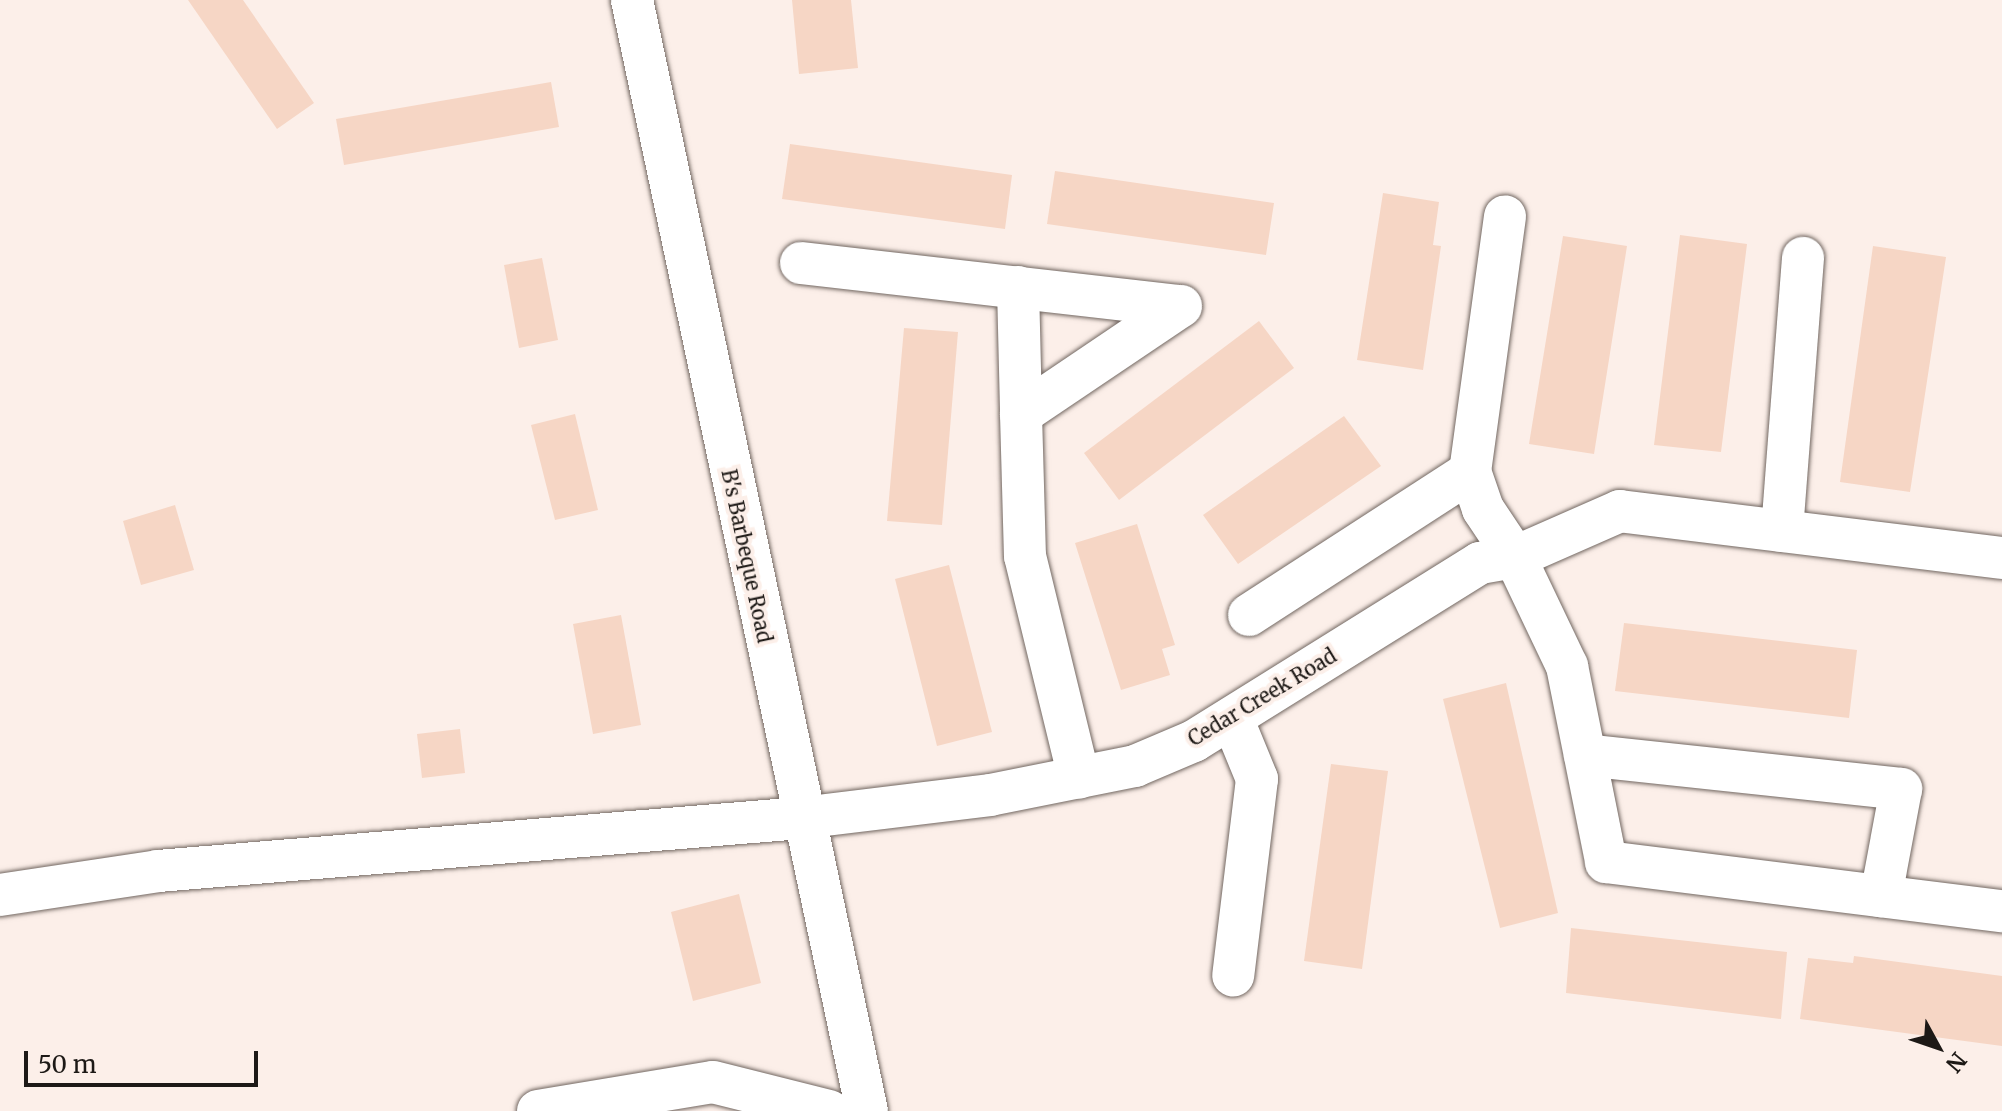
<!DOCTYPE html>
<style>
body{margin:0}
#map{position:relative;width:2002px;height:1111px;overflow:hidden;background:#fcefe9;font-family:Merriweather,serif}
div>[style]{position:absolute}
.building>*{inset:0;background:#f6d6c5}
.roads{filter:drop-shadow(0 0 2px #726761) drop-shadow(0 0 2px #726761)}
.minor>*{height:42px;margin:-21px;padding:0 21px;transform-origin:21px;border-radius:21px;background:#fff}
span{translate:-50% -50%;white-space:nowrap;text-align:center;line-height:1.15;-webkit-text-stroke:8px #fcefe9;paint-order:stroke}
.street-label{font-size:20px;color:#1d1916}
.north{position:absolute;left:1898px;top:1007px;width:80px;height:80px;-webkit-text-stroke:6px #fcefe9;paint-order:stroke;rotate:130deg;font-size:22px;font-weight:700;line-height:32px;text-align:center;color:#1d1916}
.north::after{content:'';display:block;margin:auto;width:28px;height:36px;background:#1d1916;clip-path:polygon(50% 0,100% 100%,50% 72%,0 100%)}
.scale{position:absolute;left:24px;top:1051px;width:234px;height:36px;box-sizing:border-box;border:4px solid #1d1916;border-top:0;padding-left:10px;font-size:24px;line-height:28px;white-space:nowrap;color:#1d1916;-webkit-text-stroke:6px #fcefe9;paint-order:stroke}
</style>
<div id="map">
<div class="building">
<i style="clip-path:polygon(188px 0,243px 0,314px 103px,277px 129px)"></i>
<i style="clip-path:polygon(792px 0,851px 0,858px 68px,799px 74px)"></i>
<i style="clip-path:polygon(551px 82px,559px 127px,344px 165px,336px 119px)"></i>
<i style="clip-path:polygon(790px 144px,1012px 175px,1005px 229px,782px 199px)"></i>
<i style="clip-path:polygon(1055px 171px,1274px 203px,1266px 255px,1047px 224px)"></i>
<i style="clip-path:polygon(1383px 193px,1439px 202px,1433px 245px,1441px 246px,1423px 370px,1357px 360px)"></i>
<i style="clip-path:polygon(1680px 235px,1747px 244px,1721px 452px,1654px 445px)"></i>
<i style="clip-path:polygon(1563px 236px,1627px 246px,1594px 454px,1529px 444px)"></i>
<i style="clip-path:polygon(1873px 246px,1946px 257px,1910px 492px,1840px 482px)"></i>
<i style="clip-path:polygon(542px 258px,558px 340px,519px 348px,504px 265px)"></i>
<i style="clip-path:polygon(1259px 321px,1294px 368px,1119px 500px,1084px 453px)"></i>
<i style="clip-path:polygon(904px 328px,958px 332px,942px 525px,887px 521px)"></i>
<i style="clip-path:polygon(575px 414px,598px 510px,555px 520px,531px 425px)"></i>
<i style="clip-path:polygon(1344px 416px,1381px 466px,1238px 564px,1203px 515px)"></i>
<i style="clip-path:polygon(175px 505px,194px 570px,141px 585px,123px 521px)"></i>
<i style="clip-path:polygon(1137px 524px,1175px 645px,1162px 649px,1170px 675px,1121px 690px,1075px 543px)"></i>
<i style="clip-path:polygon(949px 565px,992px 732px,937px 746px,895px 579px)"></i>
<i style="clip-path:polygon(621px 615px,641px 725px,593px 734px,573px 624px)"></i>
<i style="clip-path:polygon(1624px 623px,1857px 650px,1849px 718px,1615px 691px)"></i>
<i style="clip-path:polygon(1506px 683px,1558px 913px,1500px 928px,1443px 699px)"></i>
<i style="clip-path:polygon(460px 729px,465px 773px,422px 778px,417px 734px)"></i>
<i style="clip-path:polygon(1331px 764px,1388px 771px,1362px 969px,1304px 961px)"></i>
<i style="clip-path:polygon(739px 894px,761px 983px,693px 1001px,671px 912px)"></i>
<i style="clip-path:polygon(1571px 928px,1787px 952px,1781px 1019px,1566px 993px)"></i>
<i style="clip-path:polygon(1854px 956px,2002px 976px,2002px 1046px,1800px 1019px,1808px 958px,1853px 963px)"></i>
</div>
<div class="roads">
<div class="minor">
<i style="left:632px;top:0;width:1136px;rotate:78.06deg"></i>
<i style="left:801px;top:263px;width:382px;rotate:6.5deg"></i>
<i style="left:1181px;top:306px;width:193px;rotate:146deg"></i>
<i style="left:1021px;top:414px;width:142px;rotate:88.4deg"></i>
<i style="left:1025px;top:556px;width:228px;rotate:76.3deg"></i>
<i style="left:1018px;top:287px;width:127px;rotate:88.6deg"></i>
<i style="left:1782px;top:531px;width:274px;rotate:-85.6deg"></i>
<i style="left:2002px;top:558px;width:385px;rotate:-173deg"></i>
<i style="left:1620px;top:511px;width:115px;rotate:156.3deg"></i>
<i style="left:1515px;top:557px;width:121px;rotate:64.5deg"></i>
<i style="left:1567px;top:666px;width:200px;rotate:78.7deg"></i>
<i style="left:1606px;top:862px;width:399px;rotate:7.1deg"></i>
<i style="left:1249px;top:615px;width:263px;rotate:-32.9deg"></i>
<i style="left:1232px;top:718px;width:66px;rotate:67.7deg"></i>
<i style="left:1257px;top:779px;width:198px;rotate:96.9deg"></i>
<i style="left:1585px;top:755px;width:318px;rotate:6.1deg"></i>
<i style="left:1901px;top:789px;width:109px;rotate:100.6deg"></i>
<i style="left:0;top:895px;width:160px;rotate:-8.6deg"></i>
<i style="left:158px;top:871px;width:645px;rotate:-4.71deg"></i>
<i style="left:801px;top:818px;width:190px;rotate:-6.9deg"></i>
<i style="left:990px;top:795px;width:148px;rotate:-11.3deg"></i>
<i style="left:1135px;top:766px;width:64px;rotate:-23deg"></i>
<i style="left:1194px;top:741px;width:337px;rotate:-31.9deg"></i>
<i style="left:1480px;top:563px;width:36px;rotate:-10deg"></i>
<i style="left:1515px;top:557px;width:58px;rotate:-123.7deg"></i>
<i style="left:1483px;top:509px;width:39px;rotate:-109deg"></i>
<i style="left:1470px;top:472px;width:258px;rotate:-82.2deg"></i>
<i style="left:538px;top:1111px;width:177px;rotate:-9.4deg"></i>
<i style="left:713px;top:1082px;width:120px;rotate:14deg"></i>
</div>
</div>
<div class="street-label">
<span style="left:747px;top:556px;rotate:78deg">B's Barbeque Road</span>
<span style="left:1262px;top:697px;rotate:-31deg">Cedar Creek Road</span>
</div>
<div class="north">N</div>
<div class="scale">50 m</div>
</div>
